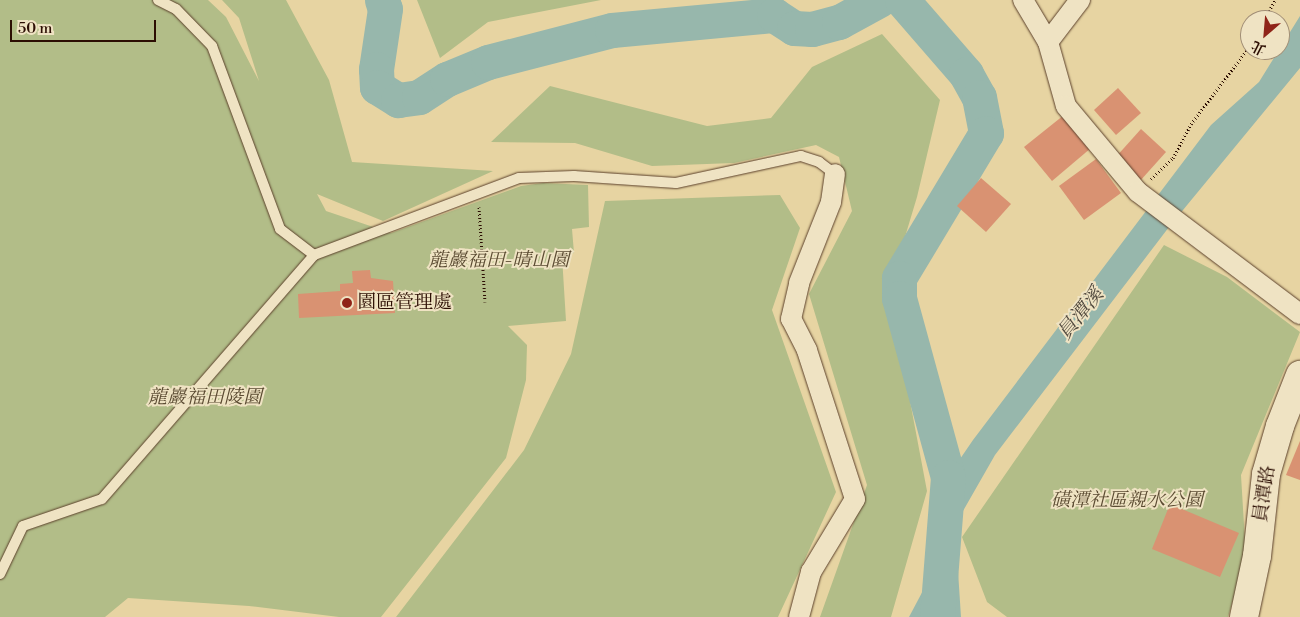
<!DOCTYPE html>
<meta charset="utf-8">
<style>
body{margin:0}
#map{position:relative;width:1300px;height:617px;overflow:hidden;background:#e7d4a2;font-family:"Libre Bodoni","Noto Serif TC",serif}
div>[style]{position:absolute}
.green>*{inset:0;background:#b2bd88}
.water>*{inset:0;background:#97b7ac}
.river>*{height:35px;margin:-17.5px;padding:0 17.5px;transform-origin:17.5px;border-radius:17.5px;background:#97b7ac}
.building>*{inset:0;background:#d99272}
.path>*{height:3px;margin-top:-1.5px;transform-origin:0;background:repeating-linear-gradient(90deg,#2c0e03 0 1px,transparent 0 3.5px)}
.roads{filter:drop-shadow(0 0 1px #5b402b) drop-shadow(0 0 1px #5b402b)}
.lane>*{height:10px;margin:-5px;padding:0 5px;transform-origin:5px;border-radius:5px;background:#efe3c3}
.street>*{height:20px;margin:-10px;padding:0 10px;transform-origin:10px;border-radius:10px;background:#efe3c3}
.secondary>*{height:28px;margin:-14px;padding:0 14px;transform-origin:14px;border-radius:14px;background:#efe3c3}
.dots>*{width:14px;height:14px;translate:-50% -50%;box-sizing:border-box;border:2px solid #efe3c3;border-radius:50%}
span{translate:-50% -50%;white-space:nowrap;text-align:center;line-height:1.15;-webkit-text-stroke:4px #efe3c3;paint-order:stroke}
.park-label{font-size:19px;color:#5b4b32;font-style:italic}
.poi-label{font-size:19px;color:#2c0e03}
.left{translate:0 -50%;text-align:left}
.street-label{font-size:19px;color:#2c0e03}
.water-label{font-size:20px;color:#51493e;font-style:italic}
.north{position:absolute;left:1240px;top:10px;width:50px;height:50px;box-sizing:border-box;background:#efe3c3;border:1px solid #a18e76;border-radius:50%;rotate:207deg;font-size:14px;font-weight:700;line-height:20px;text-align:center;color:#2c0e03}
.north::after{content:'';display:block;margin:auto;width:18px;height:22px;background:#8f2418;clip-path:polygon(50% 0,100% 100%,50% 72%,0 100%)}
.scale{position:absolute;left:10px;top:20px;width:146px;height:22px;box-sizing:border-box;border:2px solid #2c0e03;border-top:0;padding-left:6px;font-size:15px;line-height:18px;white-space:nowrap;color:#2c0e03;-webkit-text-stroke:4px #efe3c3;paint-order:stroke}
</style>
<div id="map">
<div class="green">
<i style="clip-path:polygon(0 0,208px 0,226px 17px,259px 81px,239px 18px,222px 0,286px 0,329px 80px,352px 162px,493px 171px,383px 221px,317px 194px,326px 211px,391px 233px,521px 186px,543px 183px,588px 185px,589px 227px,572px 229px,574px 253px,562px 256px,566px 321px,508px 326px,527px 345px,526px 380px,506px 458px,381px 617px,339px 617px,249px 606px,128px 598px,105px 617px,0 617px)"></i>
<i style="clip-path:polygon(417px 0,601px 0,488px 22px,440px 58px)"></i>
<i style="clip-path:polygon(882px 34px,940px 100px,917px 197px,889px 290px,927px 491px,891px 617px,820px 617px,867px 485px,809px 294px,852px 211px,839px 157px,816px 145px,734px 163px,652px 166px,575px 143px,491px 142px,550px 86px,707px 126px,771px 118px,812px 67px)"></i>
<i style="clip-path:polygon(780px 195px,800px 228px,772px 310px,836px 492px,778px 617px,396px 617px,524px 450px,571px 354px,605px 201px)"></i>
<i style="clip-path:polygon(1164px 245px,1227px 277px,1300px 332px,1241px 475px,1246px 558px,1228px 617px,1007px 617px,987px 602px,962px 537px)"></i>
</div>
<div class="water">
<i style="clip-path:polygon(1300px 16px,1300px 68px,1169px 227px,995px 455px,955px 525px,961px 617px,909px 617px,926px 585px,934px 497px,973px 440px,1211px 125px,1259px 82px)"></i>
</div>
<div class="river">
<i style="left:382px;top:0;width:9px;rotate:72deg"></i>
<i style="left:385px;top:9px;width:61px;rotate:98.5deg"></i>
<i style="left:376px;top:69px;width:18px;rotate:87deg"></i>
<i style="left:377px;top:87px;width:25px;rotate:32deg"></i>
<i style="left:398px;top:100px;width:21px;rotate:-8deg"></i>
<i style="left:419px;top:97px;width:33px;rotate:-33deg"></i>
<i style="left:447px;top:79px;width:44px;rotate:-22.5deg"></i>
<i style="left:488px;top:62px;width:128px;rotate:-14.5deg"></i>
<i style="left:612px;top:30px;width:163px;rotate:-5.3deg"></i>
<i style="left:774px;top:15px;width:24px;rotate:33deg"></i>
<i style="left:794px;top:28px;width:18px;rotate:3deg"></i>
<i style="left:812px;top:29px;width:28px;rotate:-15deg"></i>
<i style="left:839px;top:22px;width:46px;rotate:-28.8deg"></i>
<i style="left:902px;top:0;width:98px;rotate:49.1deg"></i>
<i style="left:966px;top:74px;width:26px;rotate:61deg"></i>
<i style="left:979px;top:97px;width:37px;rotate:79deg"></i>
<i style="left:986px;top:133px;width:169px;rotate:121deg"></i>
<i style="left:899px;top:278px;width:20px;rotate:90deg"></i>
<i style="left:899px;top:298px;width:186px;rotate:74.7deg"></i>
<i style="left:948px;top:477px;width:140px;rotate:94.5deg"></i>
</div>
<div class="building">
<i style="clip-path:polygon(1118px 88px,1141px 113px,1116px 135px,1094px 110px)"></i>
<i style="clip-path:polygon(1064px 115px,1091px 148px,1052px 181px,1024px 147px)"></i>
<i style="clip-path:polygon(1141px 129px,1166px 152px,1140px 181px,1115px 158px)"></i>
<i style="clip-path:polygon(1096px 159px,1121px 193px,1084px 220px,1059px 186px)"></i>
<i style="clip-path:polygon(981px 178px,1011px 204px,986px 232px,957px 206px)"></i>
<i style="clip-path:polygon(370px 270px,371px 278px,393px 281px,395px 313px,299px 318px,298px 294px,340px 291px,340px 284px,353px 283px,352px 271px)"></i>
<i style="clip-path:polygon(1300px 441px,1300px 480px,1286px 475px)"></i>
<i style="clip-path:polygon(1170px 504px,1239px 533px,1220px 577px,1152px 549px)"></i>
</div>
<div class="path">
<i style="left:1264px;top:20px;width:23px;rotate:-61deg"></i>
<i style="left:1151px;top:179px;width:30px;rotate:-44deg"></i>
<i style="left:1173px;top:158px;width:38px;rotate:-62deg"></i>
<i style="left:1191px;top:124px;width:98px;rotate:-52.9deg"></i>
<i style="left:479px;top:207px;width:95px;rotate:86.4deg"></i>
</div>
<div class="roads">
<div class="lane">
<i style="left:158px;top:0;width:20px;rotate:27deg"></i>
<i style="left:176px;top:9px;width:52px;rotate:45.8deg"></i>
<i style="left:212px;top:46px;width:195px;rotate:69.6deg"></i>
<i style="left:280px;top:229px;width:43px;rotate:37.4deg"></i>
<i style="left:0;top:574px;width:53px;rotate:-64.4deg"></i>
<i style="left:23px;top:526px;width:83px;rotate:-18.9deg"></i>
<i style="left:102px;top:499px;width:323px;rotate:-49deg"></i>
<i style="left:314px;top:255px;width:219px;rotate:-20.6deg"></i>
<i style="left:519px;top:178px;width:55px;rotate:-2.1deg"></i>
<i style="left:574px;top:176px;width:102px;rotate:3.9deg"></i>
<i style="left:676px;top:183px;width:128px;rotate:-12.2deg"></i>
<i style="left:801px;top:156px;width:19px;rotate:18deg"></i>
<i style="left:819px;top:162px;width:20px;rotate:37deg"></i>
</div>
<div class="street">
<i style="left:1023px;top:0;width:49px;rotate:59.2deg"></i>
<i style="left:1048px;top:42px;width:66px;rotate:74.3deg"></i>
<i style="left:1066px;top:106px;width:112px;rotate:50.1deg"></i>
<i style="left:1138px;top:192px;width:203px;rotate:37deg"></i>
<i style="left:1048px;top:42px;width:53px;rotate:-52.7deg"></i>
<i style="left:799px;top:617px;width:47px;rotate:-75.1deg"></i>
<i style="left:811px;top:572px;width:85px;rotate:-58.9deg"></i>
<i style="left:855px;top:499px;width:157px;rotate:-107.9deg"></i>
<i style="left:807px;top:350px;width:35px;rotate:-117deg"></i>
<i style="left:791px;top:319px;width:37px;rotate:-77deg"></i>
<i style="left:799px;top:283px;width:87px;rotate:-68.4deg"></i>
<i style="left:831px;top:202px;width:28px;rotate:-82deg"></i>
</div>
<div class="secondary">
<i style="left:1244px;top:617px;width:62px;rotate:-78deg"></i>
<i style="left:1257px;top:556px;width:82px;rotate:-83.7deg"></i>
<i style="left:1266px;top:474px;width:50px;rotate:-73.7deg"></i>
<i style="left:1280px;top:426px;width:55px;rotate:-68.6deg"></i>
</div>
</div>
<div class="dots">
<i style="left:347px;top:303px;background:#8f2418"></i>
</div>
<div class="park-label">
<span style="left:499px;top:261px">龍巖福田-晴山園</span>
<span style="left:205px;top:398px">龍巖福田陵園</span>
<span style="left:1127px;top:501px">磺潭社區親水公園</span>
</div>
<div class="poi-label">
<span class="left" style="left:357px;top:303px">園區管理處</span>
</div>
<div class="street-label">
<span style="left:1265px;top:494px;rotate:-81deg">員潭路</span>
</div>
<div class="water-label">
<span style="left:1081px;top:314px;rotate:-51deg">員潭溪</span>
</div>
<div class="north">北</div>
<div class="scale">50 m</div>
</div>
